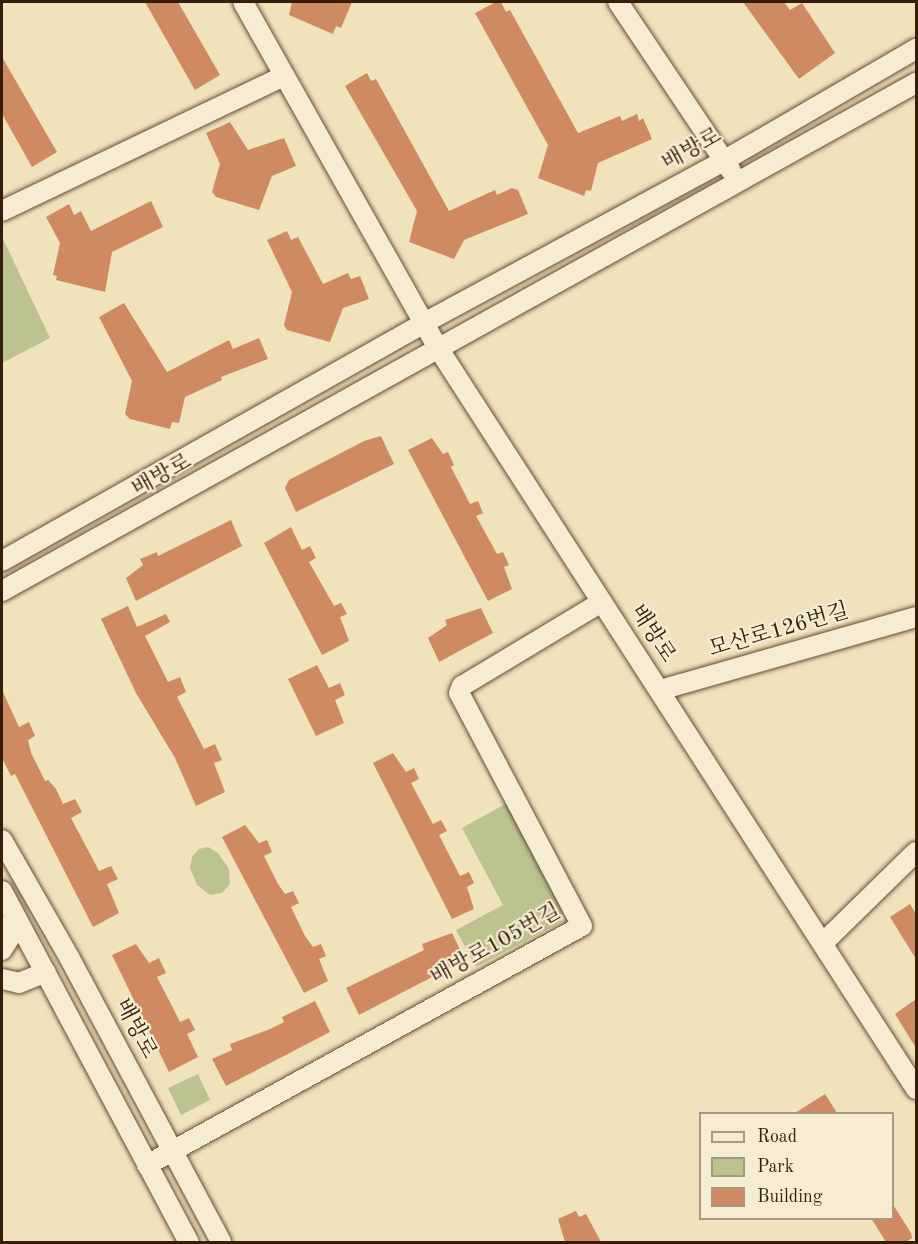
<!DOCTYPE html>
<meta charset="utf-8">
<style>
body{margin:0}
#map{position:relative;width:918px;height:1244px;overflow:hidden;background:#f0e2ba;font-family:"Old Standard TT","Noto Serif KR",serif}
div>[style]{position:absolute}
.green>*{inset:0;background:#bcc38e}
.building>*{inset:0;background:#d08a62}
.roads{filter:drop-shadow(0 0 2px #644f37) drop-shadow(0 0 2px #644f37)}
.minor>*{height:20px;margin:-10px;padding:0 10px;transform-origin:10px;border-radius:10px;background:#f5ecd2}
span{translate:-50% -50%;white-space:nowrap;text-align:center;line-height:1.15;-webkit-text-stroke:4.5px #f5ecd2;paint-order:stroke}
.street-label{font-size:22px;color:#351e0b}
.frame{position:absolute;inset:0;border:3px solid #351e0b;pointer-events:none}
.legend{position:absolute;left:699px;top:1112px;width:195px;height:108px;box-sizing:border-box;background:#f5ecd2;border:2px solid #a89a82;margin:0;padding:8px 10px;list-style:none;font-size:18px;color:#351e0b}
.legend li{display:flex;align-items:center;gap:12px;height:30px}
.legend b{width:30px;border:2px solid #a89a82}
</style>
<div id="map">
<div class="green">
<i style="clip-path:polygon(2px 237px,50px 338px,2px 363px)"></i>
<i style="clip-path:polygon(509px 802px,565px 907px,561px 922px,476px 967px,456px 930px,503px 905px,462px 828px)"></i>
<i style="clip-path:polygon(208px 847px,218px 853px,229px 869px,230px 884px,222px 893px,210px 895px,197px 885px,190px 868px,192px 857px,199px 849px)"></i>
<i style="clip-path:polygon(198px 1074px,210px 1100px,181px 1115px,168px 1088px)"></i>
</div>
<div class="building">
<i style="clip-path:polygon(145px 2px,178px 2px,220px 75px,195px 90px)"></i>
<i style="clip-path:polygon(292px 2px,352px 2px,341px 28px,336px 26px,333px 34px,289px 15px)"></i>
<i style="clip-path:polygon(496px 2px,501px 2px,506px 12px,510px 10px,578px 133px,620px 116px,622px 121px,637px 114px,639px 121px,643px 118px,652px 139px,598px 163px,591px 191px,586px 190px,584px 196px,538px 178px,548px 145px,475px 13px)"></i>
<i style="clip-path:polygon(743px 2px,784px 2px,790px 10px,802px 3px,835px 53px,799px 79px)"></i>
<i style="clip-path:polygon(2px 57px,57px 152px,32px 167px,2px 114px)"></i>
<i style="clip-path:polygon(367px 73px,371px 81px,376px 79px,449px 211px,495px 190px,497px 195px,512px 188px,518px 190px,528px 214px,464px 240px,454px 259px,409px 242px,417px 211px,345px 86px)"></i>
<i style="clip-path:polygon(230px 122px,248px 150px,284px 138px,296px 166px,272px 176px,259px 210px,216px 197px,212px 192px,220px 164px,206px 133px)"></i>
<i style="clip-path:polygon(151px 201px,163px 227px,112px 252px,105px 292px,56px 280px,57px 276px,53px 275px,60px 243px,46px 217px,69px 204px,74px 215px,81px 211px,91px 231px)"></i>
<i style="clip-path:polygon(287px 231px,291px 240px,298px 237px,323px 284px,348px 273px,351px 279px,360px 276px,369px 299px,343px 308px,330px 342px,287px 330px,284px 325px,292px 292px,267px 240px)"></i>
<i style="clip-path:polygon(124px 303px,167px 372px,229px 340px,233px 349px,259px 338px,268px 359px,221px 377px,222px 380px,185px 397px,179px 423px,172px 422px,170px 429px,130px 419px,125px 414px,132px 381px,99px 317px)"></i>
<i style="clip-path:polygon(381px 436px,394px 464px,296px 512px,285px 488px,289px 480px,364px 441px)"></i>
<i style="clip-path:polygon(432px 438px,443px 454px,448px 452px,454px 465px,451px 467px,470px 504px,478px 501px,483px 513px,476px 516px,497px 554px,503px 552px,509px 565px,504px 567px,512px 589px,488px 601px,408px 450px)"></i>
<i style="clip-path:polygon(231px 520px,242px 546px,136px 601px,126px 578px,143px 565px,140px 559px,157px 552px,158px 556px)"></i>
<i style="clip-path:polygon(291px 527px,302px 550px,310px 546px,316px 558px,309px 562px,334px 606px,341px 603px,347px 614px,340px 617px,349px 641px,322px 655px,264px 543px)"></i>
<i style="clip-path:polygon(128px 606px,137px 627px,166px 614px,170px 622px,145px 636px,168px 682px,180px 677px,186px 692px,177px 697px,204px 749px,215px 744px,222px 760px,214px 763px,225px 792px,196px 806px,175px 758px,136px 693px,101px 619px)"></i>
<i style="clip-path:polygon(481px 608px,493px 633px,439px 662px,428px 638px,447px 625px,445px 620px)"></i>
<i style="clip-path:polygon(317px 665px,329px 688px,340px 683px,345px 695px,335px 700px,344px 723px,316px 736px,288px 679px)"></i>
<i style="clip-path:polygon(2px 690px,19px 727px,29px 722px,35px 736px,28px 740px,31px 753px,45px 781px,48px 780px,56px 789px,63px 804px,75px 799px,82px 812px,71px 818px,99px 871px,111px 866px,118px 879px,107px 884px,119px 913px,93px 927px,15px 774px,11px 776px,2px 758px)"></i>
<i style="clip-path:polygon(393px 753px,406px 772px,414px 768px,419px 779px,411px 783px,433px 824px,441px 820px,447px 831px,439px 835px,460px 876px,469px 872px,474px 883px,467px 887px,474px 909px,452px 919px,373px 763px)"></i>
<i style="clip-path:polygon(245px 825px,259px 843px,267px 840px,272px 852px,264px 856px,278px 884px,285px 894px,293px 891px,299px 903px,291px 907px,305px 936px,313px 947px,321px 944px,326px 956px,319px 959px,328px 981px,304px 993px,222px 837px)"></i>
<i style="clip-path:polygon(910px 904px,916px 914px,916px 959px,890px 917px)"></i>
<i style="clip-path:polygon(452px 933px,465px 960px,359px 1015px,346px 988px,424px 950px,422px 944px)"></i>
<i style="clip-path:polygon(136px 944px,149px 963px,159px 958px,166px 973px,157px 977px,173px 1008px,180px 1022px,189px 1018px,195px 1030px,187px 1034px,198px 1057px,169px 1072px,112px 955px)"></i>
<i style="clip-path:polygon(916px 999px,916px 1048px,895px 1014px)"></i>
<i style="clip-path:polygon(315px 1001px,330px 1032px,226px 1086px,212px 1059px,232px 1050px,230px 1044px,270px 1029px,284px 1022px,282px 1017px)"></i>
<i style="clip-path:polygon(825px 1094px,837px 1113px,795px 1113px)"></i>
<i style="clip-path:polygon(892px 1203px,911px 1233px,912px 1238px,906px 1242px,886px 1242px,871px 1218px,892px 1218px)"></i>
<i style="clip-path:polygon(576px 1211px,579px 1217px,586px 1214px,601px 1242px,565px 1242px,558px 1219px)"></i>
</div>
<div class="roads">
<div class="minor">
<i style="left:243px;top:2px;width:401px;rotate:60.6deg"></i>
<i style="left:440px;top:351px;width:878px;rotate:57.18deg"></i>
<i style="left:618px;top:2px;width:203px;rotate:56.2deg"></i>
<i style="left:2px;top:211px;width:313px;rotate:-25.6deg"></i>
<i style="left:2px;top:561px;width:484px;rotate:-29.4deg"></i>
<i style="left:424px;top:323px;width:342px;rotate:-28.4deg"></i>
<i style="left:725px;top:160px;width:221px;rotate:-30.2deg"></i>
<i style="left:2px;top:591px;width:1046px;rotate:-29.07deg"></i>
<i style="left:660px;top:690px;width:266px;rotate:-15.9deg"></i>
<i style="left:2px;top:840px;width:135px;rotate:60.2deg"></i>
<i style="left:69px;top:957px;width:323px;rotate:61.9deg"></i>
<i style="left:2px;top:891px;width:398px;rotate:62deg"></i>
<i style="left:823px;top:943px;width:130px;rotate:-44.4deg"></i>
<i style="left:2px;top:950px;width:15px;rotate:-58deg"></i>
<i style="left:10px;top:937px;width:24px;rotate:-81deg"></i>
<i style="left:2px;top:979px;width:17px;rotate:13deg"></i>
<i style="left:19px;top:983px;width:29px;rotate:-22deg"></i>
<i style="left:147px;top:1165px;width:496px;rotate:-28.8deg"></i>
<i style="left:582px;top:926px;width:263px;rotate:-117.8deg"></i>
<i style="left:459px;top:693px;width:8px;rotate:-67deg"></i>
<i style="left:462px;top:686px;width:163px;rotate:-31deg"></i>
</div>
</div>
<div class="street-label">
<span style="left:692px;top:150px;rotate:-29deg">배방로</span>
<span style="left:162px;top:476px;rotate:-29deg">배방로</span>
<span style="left:779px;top:631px;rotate:-16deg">모산로126번길</span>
<span style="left:652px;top:634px;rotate:57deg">배방로</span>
<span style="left:496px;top:945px;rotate:-29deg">배방로105번길</span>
<span style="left:135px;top:1029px;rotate:62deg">배방로</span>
</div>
<div class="frame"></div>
<ul class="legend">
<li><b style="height:8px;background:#f5ecd2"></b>Road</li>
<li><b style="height:16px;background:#bcc38e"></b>Park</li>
<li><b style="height:16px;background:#d08a62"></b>Building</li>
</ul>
</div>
